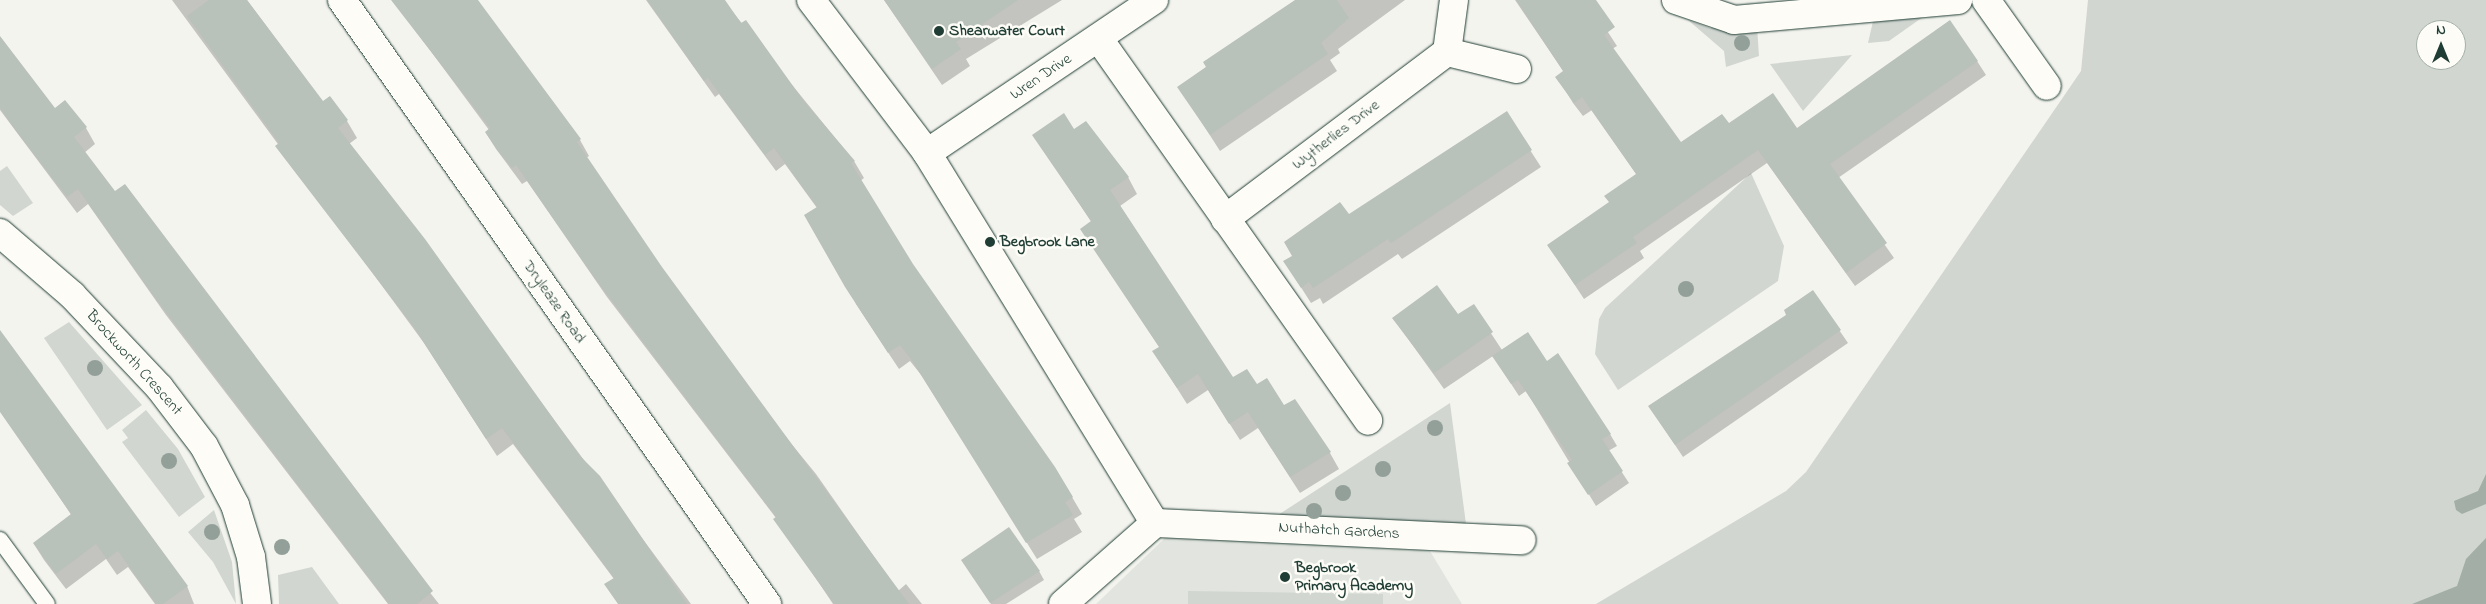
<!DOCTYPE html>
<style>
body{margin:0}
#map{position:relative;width:2486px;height:604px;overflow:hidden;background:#f4f4ef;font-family:"Indie Flower",sans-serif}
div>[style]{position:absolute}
.built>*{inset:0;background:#e2e5df}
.green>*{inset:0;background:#d1d6d1}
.water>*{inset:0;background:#a3aea7}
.shadow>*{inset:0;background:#0003}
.building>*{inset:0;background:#b9c1bb}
.roads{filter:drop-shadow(0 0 1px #1f3d34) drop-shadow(0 0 1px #1f3d34)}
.service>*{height:16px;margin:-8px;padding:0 8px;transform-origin:8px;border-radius:8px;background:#fdfcf7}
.minor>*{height:28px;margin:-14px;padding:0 14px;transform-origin:14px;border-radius:14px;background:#fdfcf7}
.trees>*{width:16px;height:16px;margin:-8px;border-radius:50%;background:#93a099}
.dots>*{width:14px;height:14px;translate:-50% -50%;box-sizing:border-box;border:2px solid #fdfcf7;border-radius:50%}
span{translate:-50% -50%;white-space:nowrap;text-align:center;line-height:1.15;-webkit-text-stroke:5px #fdfcf7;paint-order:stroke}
.poi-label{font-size:16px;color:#1f3d34;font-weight:700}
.left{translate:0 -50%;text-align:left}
.street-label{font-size:16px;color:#1f3d34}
.north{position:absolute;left:2416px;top:20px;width:50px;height:50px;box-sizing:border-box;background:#fdfcf7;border:1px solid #a4b0a9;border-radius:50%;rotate:0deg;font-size:14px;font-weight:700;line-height:20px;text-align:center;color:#1f3d34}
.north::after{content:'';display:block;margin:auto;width:18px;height:22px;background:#1f3d34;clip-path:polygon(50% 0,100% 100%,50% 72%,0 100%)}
</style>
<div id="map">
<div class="built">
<i style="clip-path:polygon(1168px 535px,1430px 551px,1462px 604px,1096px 604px)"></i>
</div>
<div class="green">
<i style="clip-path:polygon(evenodd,2088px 0,2486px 0,2486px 604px,1596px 604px,1786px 491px,1806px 472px,2081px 71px,2088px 0,2426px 30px,2456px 30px,2456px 60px,2426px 60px,2426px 30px)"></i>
<i style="clip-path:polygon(1930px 12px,1889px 41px,1868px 43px,1874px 17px)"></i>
<i style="clip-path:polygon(1688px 20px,1710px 28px,1757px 26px,1759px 56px,1726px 67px,1724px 51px)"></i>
<i style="clip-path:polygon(1852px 55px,1803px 111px,1770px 64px)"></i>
<i style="clip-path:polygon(7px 166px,33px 203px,13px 216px,0 205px,0 171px)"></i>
<i style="clip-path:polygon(1751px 173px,1784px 246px,1778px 281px,1618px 390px,1595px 354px,1599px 319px,1605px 308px)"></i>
<i style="clip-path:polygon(69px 322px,142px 405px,107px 430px,44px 338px)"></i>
<i style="clip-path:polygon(1450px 403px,1466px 524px,1275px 517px)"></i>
<i style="clip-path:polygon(146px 410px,178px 449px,205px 497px,179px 517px,122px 442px,128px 438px,122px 430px)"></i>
<i style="clip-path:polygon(214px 510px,232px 562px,236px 604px,213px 562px,188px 532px)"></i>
<i style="clip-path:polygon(312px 567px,339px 604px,279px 604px,278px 575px)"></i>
<i style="clip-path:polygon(1188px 591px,1383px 594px,1383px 604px,1188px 604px)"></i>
</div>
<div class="water">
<i style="clip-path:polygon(2486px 474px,2486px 504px,2462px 514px,2456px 510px,2454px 501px,2478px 491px)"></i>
<i style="clip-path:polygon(2486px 538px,2486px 604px,2412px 604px,2457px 586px,2466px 559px)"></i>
</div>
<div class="shadow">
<i style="clip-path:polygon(172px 0,247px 0,323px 102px,329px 97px,347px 121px,357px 138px,349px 144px,691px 604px,623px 604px,614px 579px,513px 444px,497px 456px,424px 343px)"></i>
<i style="clip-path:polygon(393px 0,476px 0,580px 140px,589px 156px,586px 158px,627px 220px,762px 408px,816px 474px,898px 591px,906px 584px,922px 604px,833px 604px,776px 518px,607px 297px,527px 181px,522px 184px,496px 149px,486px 133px,489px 130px)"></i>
<i style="clip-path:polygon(646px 0,723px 0,854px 161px,864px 178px,860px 181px,912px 265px,1072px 497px,1082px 514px,1074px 519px,1082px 532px,1037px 559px,922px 376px,910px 361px,899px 369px,856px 304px,817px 208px,785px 164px,776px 171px,719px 94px,715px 97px)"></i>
<i style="clip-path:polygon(884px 0,1062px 0,966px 59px,970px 66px,942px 85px)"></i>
<i style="clip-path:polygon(1298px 0,1405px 0,1338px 49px,1340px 53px,1330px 60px,1337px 71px,1220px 151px,1179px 87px)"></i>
<i style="clip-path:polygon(1515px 0,1587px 0,1617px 46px,1612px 49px,1681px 144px,1728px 125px,1796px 130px,1977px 61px,1986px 75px,1838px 178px,1894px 258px,1855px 286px,1767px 163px,1640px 251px,1644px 258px,1584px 299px,1549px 246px,1610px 203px,1637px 175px,1592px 110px,1583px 116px,1573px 103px,1557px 77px,1564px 72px)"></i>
<i style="clip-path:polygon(0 38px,55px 110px,86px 128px,95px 144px,84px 153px,439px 604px,388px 604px,166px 315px,88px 204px,77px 213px,0 110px)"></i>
<i style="clip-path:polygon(1506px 113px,1541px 167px,1402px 259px,1398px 254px,1323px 304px,1320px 298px,1311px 303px,1295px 278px,1348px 216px)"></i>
<i style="clip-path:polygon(1074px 130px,1128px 177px,1137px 194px,1120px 206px,1233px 379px,1256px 386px,1284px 407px,1330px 453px,1339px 469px,1300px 493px,1258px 428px,1240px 440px,1208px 390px,1187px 404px,1154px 352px,1160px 348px,1082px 229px,1092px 223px,1034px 135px)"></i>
<i style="clip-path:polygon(1813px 292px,1848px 343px,1683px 457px,1649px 406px,1788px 315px)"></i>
<i style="clip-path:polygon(1473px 306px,1502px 350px,1547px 362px,1610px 434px,1617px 446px,1608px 451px,1629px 483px,1596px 506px,1526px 391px,1519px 396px,1493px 356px,1444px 389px,1393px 318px,1458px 316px)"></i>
<i style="clip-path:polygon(0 333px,187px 586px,194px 604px,155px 604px,128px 567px,117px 575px,106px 559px,66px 589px,44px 560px,34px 544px,72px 516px,13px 428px,0 393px)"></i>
<i style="clip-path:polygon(968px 569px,1039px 571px,1044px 580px,1006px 604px,991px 604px)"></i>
</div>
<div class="building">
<i style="clip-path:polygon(209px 0,247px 0,323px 101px,330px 96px,348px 120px,338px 128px,425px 239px,580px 456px,600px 476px,687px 604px,618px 604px,604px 584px,614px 578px,502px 428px,486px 439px,413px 326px,275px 146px,279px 143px,187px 16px)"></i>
<i style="clip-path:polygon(391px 0,478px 0,581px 139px,577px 142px,662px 267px,909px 604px,834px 604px,773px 519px,776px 517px,596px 280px,516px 165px,512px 168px,498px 151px,485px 132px,490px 128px)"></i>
<i style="clip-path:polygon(647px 0,725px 0,741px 23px,746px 20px,803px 100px,855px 161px,851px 163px,913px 264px,1055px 467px,1073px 497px,1065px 502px,1073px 515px,1026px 543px,911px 359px,900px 345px,888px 353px,845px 287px,804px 215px,817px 207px,774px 148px,765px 155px,708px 78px,704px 81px)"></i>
<i style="clip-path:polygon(884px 0,1018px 0,956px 42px,961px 49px,932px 69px)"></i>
<i style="clip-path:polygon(1295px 0,1337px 0,1349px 18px,1321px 43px,1328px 54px,1210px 135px,1177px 87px,1206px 67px,1203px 62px)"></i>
<i style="clip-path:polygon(1516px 0,1596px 0,1615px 27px,1604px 35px,1681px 142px,1722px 114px,1729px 123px,1773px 93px,1797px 128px,1950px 20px,1978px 61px,1830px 164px,1887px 243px,1846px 273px,1758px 150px,1633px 237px,1637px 243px,1575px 285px,1547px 245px,1609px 202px,1604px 196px,1636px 174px,1582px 97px,1574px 103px,1563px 88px,1555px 77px,1563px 71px)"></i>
<i style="clip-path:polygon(0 36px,55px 108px,65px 100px,87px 127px,74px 137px,115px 191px,125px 184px,433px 591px,417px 604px,389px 604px,155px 298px,78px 189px,67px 197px,16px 131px,0 108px)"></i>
<i style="clip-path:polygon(1507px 111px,1532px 150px,1391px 243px,1388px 239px,1313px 288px,1309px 282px,1301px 288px,1283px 261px,1292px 256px,1284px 242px,1340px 202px,1349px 214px)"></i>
<i style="clip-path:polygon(1064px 113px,1074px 129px,1086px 121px,1129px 177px,1110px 190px,1233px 377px,1247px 369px,1257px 384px,1267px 378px,1284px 405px,1295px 399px,1331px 452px,1290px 477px,1248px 412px,1229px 424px,1198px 374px,1177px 388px,1152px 351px,1159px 347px,1080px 229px,1091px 221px,1032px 135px)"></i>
<i style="clip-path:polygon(1437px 285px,1458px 314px,1474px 304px,1493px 332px,1434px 373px,1392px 318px)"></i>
<i style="clip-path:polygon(1813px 290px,1841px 330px,1675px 445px,1648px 406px,1786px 315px,1784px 310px)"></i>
<i style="clip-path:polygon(0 330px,188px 586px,163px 604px,156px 604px,118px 551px,107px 559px,96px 544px,56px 574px,33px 543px,71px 514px,0 412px)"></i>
<i style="clip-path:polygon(1528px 332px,1547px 361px,1558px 353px,1611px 434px,1602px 439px,1623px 471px,1588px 495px,1567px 463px,1572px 460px,1518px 380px,1511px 384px,1492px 356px)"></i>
<i style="clip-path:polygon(1009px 527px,1040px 571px,990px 603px,961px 560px)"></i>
</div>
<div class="roads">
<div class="service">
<i style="left:0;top:540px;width:79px;rotate:53.7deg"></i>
</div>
<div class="minor">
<i style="left:342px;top:0;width:739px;rotate:54.87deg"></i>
<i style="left:811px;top:0;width:192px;rotate:52.8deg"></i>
<i style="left:927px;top:153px;width:435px;rotate:58.4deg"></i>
<i style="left:1454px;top:0;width:52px;rotate:97.7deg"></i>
<i style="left:1447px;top:52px;width:72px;rotate:13.7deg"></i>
<i style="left:1676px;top:0;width:61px;rotate:19deg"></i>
<i style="left:1734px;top:20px;width:225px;rotate:-5.1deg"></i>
<i style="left:1986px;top:0;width:105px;rotate:54.7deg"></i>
<i style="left:1099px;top:39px;width:467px;rotate:54.8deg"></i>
<i style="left:927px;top:153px;width:274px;rotate:-34deg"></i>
<i style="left:1225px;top:219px;width:278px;rotate:-37deg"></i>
<i style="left:0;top:233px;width:95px;rotate:40.7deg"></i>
<i style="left:72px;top:295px;width:127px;rotate:46.6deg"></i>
<i style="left:159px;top:387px;width:74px;rotate:52.7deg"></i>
<i style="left:204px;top:446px;width:67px;rotate:62.3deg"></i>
<i style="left:235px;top:505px;width:54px;rotate:72.9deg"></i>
<i style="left:251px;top:557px;width:47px;rotate:82.7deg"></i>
<i style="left:1155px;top:523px;width:367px;rotate:2.7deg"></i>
<i style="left:1063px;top:604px;width:123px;rotate:-41.4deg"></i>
</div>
</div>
<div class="trees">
<i style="left:1742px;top:43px"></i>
<i style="left:1686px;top:289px"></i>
<i style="left:95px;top:368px"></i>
<i style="left:1435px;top:428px"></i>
<i style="left:169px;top:461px"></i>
<i style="left:1383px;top:469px"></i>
<i style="left:1343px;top:493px"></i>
<i style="left:1314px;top:511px"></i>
<i style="left:212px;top:532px"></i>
<i style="left:282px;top:547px"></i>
</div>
<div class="dots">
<i style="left:939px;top:31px;background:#1f3d34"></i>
<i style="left:990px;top:242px;background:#1f3d34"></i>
<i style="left:1285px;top:577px;background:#1f3d34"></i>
</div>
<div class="poi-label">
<span class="left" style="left:949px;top:31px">Shearwater Court</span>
<span class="left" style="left:1000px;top:242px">Begbrook Lane</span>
<span class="left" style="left:1295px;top:577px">Begbrook<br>Primary Academy</span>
</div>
<div class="street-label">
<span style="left:1041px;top:77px;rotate:-34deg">Wren Drive</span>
<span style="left:1336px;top:135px;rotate:-37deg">Wytherlies Drive</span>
<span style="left:554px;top:302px;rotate:55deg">Dryleaze Road</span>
<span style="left:134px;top:363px;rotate:48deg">Brockworth Crescent</span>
<span style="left:1339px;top:531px;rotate:3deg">Nuthatch Gardens</span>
</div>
<div class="north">N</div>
</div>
